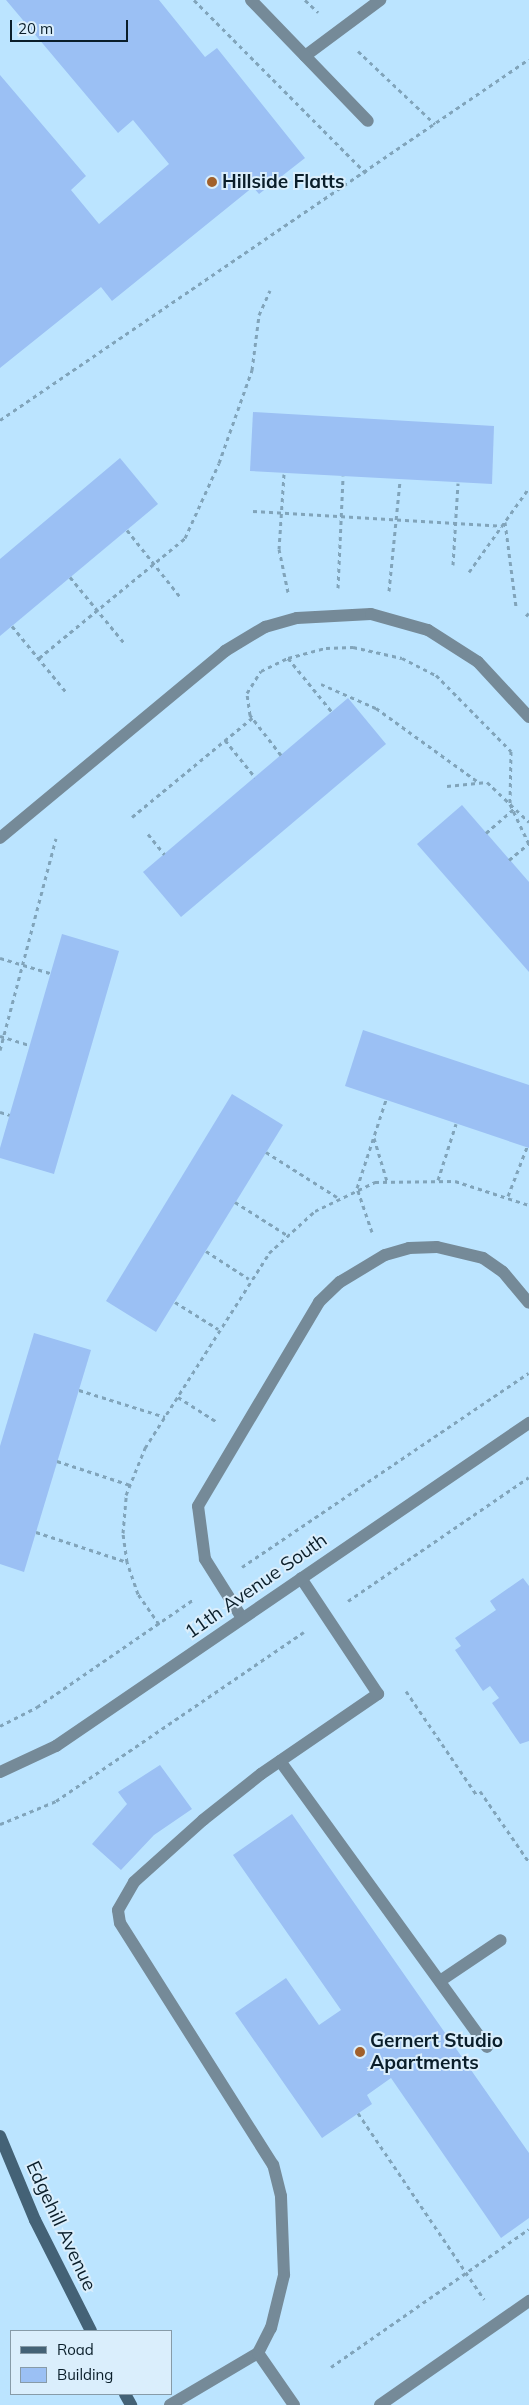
<!DOCTYPE html>
<style>
body{margin:0}
#map{position:relative;width:529px;height:2405px;overflow:hidden;background:#bbe4ff;font-family:Mulish,sans-serif}
div>[style]{position:absolute}
.building>*{inset:0;background:#9bc0f4}
.path>*{height:3px;margin-top:-1.5px;transform-origin:0;background:repeating-linear-gradient(90deg,#81a4ba 0 4px,transparent 0 8px)}
.lane>*{height:12px;margin:-6px;padding:0 6px;transform-origin:6px;border-radius:6px;background:#758a98}
.street>*{height:12px;margin:-6px;padding:0 6px;transform-origin:6px;border-radius:6px;background:#758a98}
.secondary>*{height:12px;margin:-6px;padding:0 6px;transform-origin:6px;border-radius:6px;background:#446276}
.dots>*{width:14px;height:14px;translate:-50% -50%;box-sizing:border-box;border:2px solid #daeefc;border-radius:50%}
span{translate:-50% -50%;white-space:nowrap;text-align:center;line-height:1.15;-webkit-text-stroke:4px #daeefc;paint-order:stroke}
.poi-label{font-size:19px;color:#0a1e2a;font-weight:700}
.left{translate:0 -50%;text-align:left}
.street-label{font-size:19px;color:#0a1e2a}
.legend{position:absolute;left:10px;top:2330px;width:162px;height:65px;box-sizing:border-box;background:#daeefc;border:1px solid #879ba8;margin:0;padding:6px 9px;list-style:none;font-size:15px;color:#0a1e2a}
.legend li{display:flex;align-items:center;gap:10px;height:25px}
.legend b{width:25px;border:1px solid #879ba8}
.scale{position:absolute;left:10px;top:20px;width:118px;height:22px;box-sizing:border-box;border:2px solid #0a1e2a;border-top:0;padding-left:6px;font-size:15px;line-height:18px;white-space:nowrap;color:#0a1e2a;-webkit-text-stroke:4px #daeefc;paint-order:stroke}
</style>
<div id="map">
<div class="building">
<i style="clip-path:polygon(6px 0,159px 0,205px 57px,217px 48px,305px 158px,259px 194px,253px 187px,112px 301px,101px 287px,0 368px,0 75px,86px 176px,71px 190px,99px 224px,169px 164px,133px 120px,118px 133px)"></i>
<i style="clip-path:polygon(253px 412px,494px 426px,492px 484px,250px 471px)"></i>
<i style="clip-path:polygon(120px 458px,158px 504px,0 636px,0 559px)"></i>
<i style="clip-path:polygon(348px 698px,386px 744px,181px 917px,143px 872px)"></i>
<i style="clip-path:polygon(462px 805px,529px 882px,529px 972px,417px 844px)"></i>
<i style="clip-path:polygon(62px 934px,119px 951px,54px 1174px,0 1158px,0 1148px)"></i>
<i style="clip-path:polygon(363px 1030px,529px 1085px,529px 1148px,345px 1086px)"></i>
<i style="clip-path:polygon(232px 1094px,283px 1125px,156px 1332px,106px 1301px)"></i>
<i style="clip-path:polygon(34px 1333px,91px 1350px,24px 1572px,0 1564px,0 1446px)"></i>
<i style="clip-path:polygon(523px 1578px,529px 1586px,529px 1741px,520px 1744px,492px 1703px,499px 1698px,490px 1686px,483px 1691px,455px 1650px,461px 1646px,455px 1638px,496px 1610px,490px 1601px)"></i>
<i style="clip-path:polygon(160px 1765px,192px 1809px,154px 1835px,121px 1870px,92px 1844px,127px 1804px,118px 1792px)"></i>
<i style="clip-path:polygon(292px 1814px,529px 2153px,529px 2218px,501px 2238px,391px 2078px,367px 2095px,372px 2104px,322px 2138px,235px 2013px,286px 1978px,319px 2025px,341px 2010px,233px 1855px)"></i>
</div>
<div class="path">
<i style="left:194px;top:0;width:244px;rotate:45.2deg"></i>
<i style="left:305px;top:0;width:18px;rotate:43deg"></i>
<i style="left:358px;top:51px;width:106px;rotate:43.5deg"></i>
<i style="left:0;top:420px;width:640px;rotate:-34.31deg"></i>
<i style="left:284px;top:474px;width:75px;rotate:93.8deg"></i>
<i style="left:279px;top:549px;width:44px;rotate:78.2deg"></i>
<i style="left:253px;top:511px;width:249px;rotate:3.4deg"></i>
<i style="left:505px;top:522px;width:86px;rotate:82.6deg"></i>
<i style="left:127px;top:530px;width:87px;rotate:51.5deg"></i>
<i style="left:453px;top:565px;width:82px;rotate:-86.5deg"></i>
<i style="left:469px;top:572px;width:103px;rotate:-54.5deg"></i>
<i style="left:70px;top:577px;width:87px;rotate:50.6deg"></i>
<i style="left:338px;top:588px;width:112px;rotate:-87.4deg"></i>
<i style="left:389px;top:591px;width:112px;rotate:-84.3deg"></i>
<i style="left:526px;top:616px;width:4px;rotate:-45deg"></i>
<i style="left:12px;top:626px;width:85px;rotate:50.7deg"></i>
<i style="left:39px;top:658px;width:189px;rotate:-39.4deg"></i>
<i style="left:185px;top:538px;width:82px;rotate:-65.6deg"></i>
<i style="left:219px;top:463px;width:99px;rotate:-70.5deg"></i>
<i style="left:252px;top:370px;width:55px;rotate:-82.7deg"></i>
<i style="left:259px;top:315px;width:27px;rotate:-66deg"></i>
<i style="left:288px;top:658px;width:70px;rotate:50.8deg"></i>
<i style="left:321px;top:684px;width:60px;rotate:23.6deg"></i>
<i style="left:376px;top:708px;width:125px;rotate:35.9deg"></i>
<i style="left:225px;top:740px;width:48px;rotate:51deg"></i>
<i style="left:281px;top:755px;width:51px;rotate:-127.8deg"></i>
<i style="left:250px;top:715px;width:22px;rotate:-98deg"></i>
<i style="left:247px;top:693px;width:26px;rotate:-58deg"></i>
<i style="left:261px;top:671px;width:30px;rotate:-26deg"></i>
<i style="left:288px;top:658px;width:39px;rotate:-15deg"></i>
<i style="left:326px;top:648px;width:27px;rotate:-2deg"></i>
<i style="left:353px;top:647px;width:50px;rotate:12.7deg"></i>
<i style="left:402px;top:658px;width:38px;rotate:27deg"></i>
<i style="left:436px;top:675px;width:107px;rotate:45.4deg"></i>
<i style="left:511px;top:751px;width:53px;rotate:91.1deg"></i>
<i style="left:510px;top:804px;width:44px;rotate:64.6deg"></i>
<i style="left:447px;top:786px;width:40px;rotate:-5.7deg"></i>
<i style="left:487px;top:782px;width:58px;rotate:43.6deg"></i>
<i style="left:132px;top:817px;width:156px;rotate:-39.5deg"></i>
<i style="left:486px;top:833px;width:37px;rotate:-41deg"></i>
<i style="left:148px;top:834px;width:26px;rotate:51deg"></i>
<i style="left:509px;top:860px;width:26px;rotate:-40deg"></i>
<i style="left:0;top:958px;width:52px;rotate:16.7deg"></i>
<i style="left:0;top:1036px;width:31px;rotate:17deg"></i>
<i style="left:0;top:1050px;width:219px;rotate:-75.2deg"></i>
<i style="left:0;top:1112px;width:10px;rotate:17deg"></i>
<i style="left:374px;top:1138px;width:45px;rotate:73.2deg"></i>
<i style="left:266px;top:1152px;width:84px;rotate:32.4deg"></i>
<i style="left:438px;top:1180px;width:59px;rotate:-72.2deg"></i>
<i style="left:508px;top:1196px;width:53px;rotate:-68.8deg"></i>
<i style="left:235px;top:1202px;width:62px;rotate:32.4deg"></i>
<i style="left:372px;top:1232px;width:46px;rotate:-108.8deg"></i>
<i style="left:357px;top:1188px;width:93px;rotate:-71.8deg"></i>
<i style="left:206px;top:1251px;width:51px;rotate:33.1deg"></i>
<i style="left:175px;top:1302px;width:51px;rotate:32.1deg"></i>
<i style="left:79px;top:1390px;width:90px;rotate:17.4deg"></i>
<i style="left:178px;top:1397px;width:46px;rotate:32.7deg"></i>
<i style="left:57px;top:1461px;width:77px;rotate:18.2deg"></i>
<i style="left:36px;top:1532px;width:96px;rotate:18.2deg"></i>
<i style="left:242px;top:1567px;width:346px;rotate:-34.1deg"></i>
<i style="left:348px;top:1601px;width:219px;rotate:-34.4deg"></i>
<i style="left:159px;top:1624px;width:37px;rotate:-125deg"></i>
<i style="left:138px;top:1594px;width:34px;rotate:-109deg"></i>
<i style="left:127px;top:1562px;width:29px;rotate:-98deg"></i>
<i style="left:123px;top:1533px;width:38px;rotate:-85deg"></i>
<i style="left:126px;top:1495px;width:51px;rotate:-68deg"></i>
<i style="left:145px;top:1448px;width:231px;rotate:-57.5deg"></i>
<i style="left:269px;top:1253px;width:62px;rotate:-42.4deg"></i>
<i style="left:315px;top:1211px;width:67px;rotate:-25.8deg"></i>
<i style="left:375px;top:1182px;width:80px;rotate:-0.7deg"></i>
<i style="left:455px;top:1181px;width:78px;rotate:18deg"></i>
<i style="left:406px;top:1691px;width:125px;rotate:55.8deg"></i>
<i style="left:0;top:1726px;width:42px;rotate:-27.2deg"></i>
<i style="left:37px;top:1707px;width:191px;rotate:-34.5deg"></i>
<i style="left:480px;top:1791px;width:86px;rotate:55.4deg"></i>
<i style="left:0;top:1824px;width:61px;rotate:-22.3deg"></i>
<i style="left:56px;top:1801px;width:300px;rotate:-34.3deg"></i>
<i style="left:358px;top:2113px;width:225px;rotate:55.9deg"></i>
<i style="left:331px;top:2367px;width:241px;rotate:-34.9deg"></i>
</div>
<div class="lane">
<i style="left:305px;top:56px;width:94px;rotate:-36.7deg"></i>
<i style="left:0;top:838px;width:293px;rotate:-39.7deg"></i>
<i style="left:225px;top:651px;width:47px;rotate:-31deg"></i>
<i style="left:265px;top:627px;width:33px;rotate:-16deg"></i>
<i style="left:297px;top:618px;width:74px;rotate:-3.1deg"></i>
<i style="left:371px;top:614px;width:59px;rotate:15.7deg"></i>
<i style="left:428px;top:630px;width:59px;rotate:32.6deg"></i>
<i style="left:478px;top:662px;width:75px;rotate:47.2deg"></i>
<i style="left:242px;top:1618px;width:70px;rotate:-122.1deg"></i>
<i style="left:205px;top:1559px;width:53px;rotate:-97.5deg"></i>
<i style="left:198px;top:1506px;width:237px;rotate:-59.3deg"></i>
<i style="left:319px;top:1302px;width:29px;rotate:-44deg"></i>
<i style="left:340px;top:1282px;width:52px;rotate:-31deg"></i>
<i style="left:385px;top:1255px;width:25px;rotate:-16deg"></i>
<i style="left:409px;top:1248px;width:28px;rotate:-2deg"></i>
<i style="left:437px;top:1247px;width:47px;rotate:13.4deg"></i>
<i style="left:483px;top:1258px;width:24px;rotate:35deg"></i>
<i style="left:503px;top:1272px;width:40px;rotate:50deg"></i>
<i style="left:280px;top:1761px;width:353px;rotate:54.1deg"></i>
<i style="left:440px;top:1981px;width:73px;rotate:-33.9deg"></i>
<i style="left:170px;top:2405px;width:102px;rotate:-30.6deg"></i>
<i style="left:294px;top:2405px;width:63px;rotate:-124.7deg"></i>
<i style="left:258px;top:2353px;width:28px;rotate:-63deg"></i>
<i style="left:271px;top:2328px;width:55px;rotate:-76.2deg"></i>
<i style="left:284px;top:2275px;width:79px;rotate:-92.2deg"></i>
<i style="left:281px;top:2196px;width:32px;rotate:-104deg"></i>
<i style="left:273px;top:2165px;width:286px;rotate:-122.3deg"></i>
<i style="left:120px;top:1923px;width:13px;rotate:-99deg"></i>
<i style="left:118px;top:1910px;width:32px;rotate:-60deg"></i>
<i style="left:134px;top:1882px;width:93px;rotate:-41.9deg"></i>
<i style="left:203px;top:1820px;width:74px;rotate:-38.4deg"></i>
<i style="left:261px;top:1774px;width:142px;rotate:-34.4deg"></i>
<i style="left:378px;top:1694px;width:139px;rotate:-123.6deg"></i>
<i style="left:380px;top:2405px;width:182px;rotate:-34.9deg"></i>
</div>
<div class="street">
<i style="left:251px;top:0;width:168px;rotate:46deg"></i>
<i style="left:0;top:1772px;width:62px;rotate:-24.9deg"></i>
<i style="left:56px;top:1746px;width:573px;rotate:-34.33deg"></i>
</div>
<div class="secondary">
<i style="left:0;top:2136px;width:91px;rotate:67.4deg"></i>
<i style="left:35px;top:2220px;width:124px;rotate:63.2deg"></i>
<i style="left:125px;top:2394px;width:13px;rotate:61deg"></i>
</div>
<div class="dots">
<i style="left:212px;top:182px;background:#a1602b"></i>
<i style="left:360px;top:2052px;background:#a1602b"></i>
</div>
<div class="poi-label">
<span class="left" style="left:222px;top:182px">Hillside Flatts</span>
<span class="left" style="left:370px;top:2052px">Gernert Studio<br>Apartments</span>
</div>
<div class="street-label">
<span style="left:256px;top:1586px;rotate:-35deg">11th Avenue South</span>
<span style="left:61px;top:2226px;rotate:65deg">Edgehill Avenue</span>
</div>
<ul class="legend">
<li><b style="height:6px;background:#446276"></b>Road</li>
<li><b style="height:14px;background:#9bc0f4"></b>Building</li>
</ul>
<div class="scale">20 m</div>
</div>
